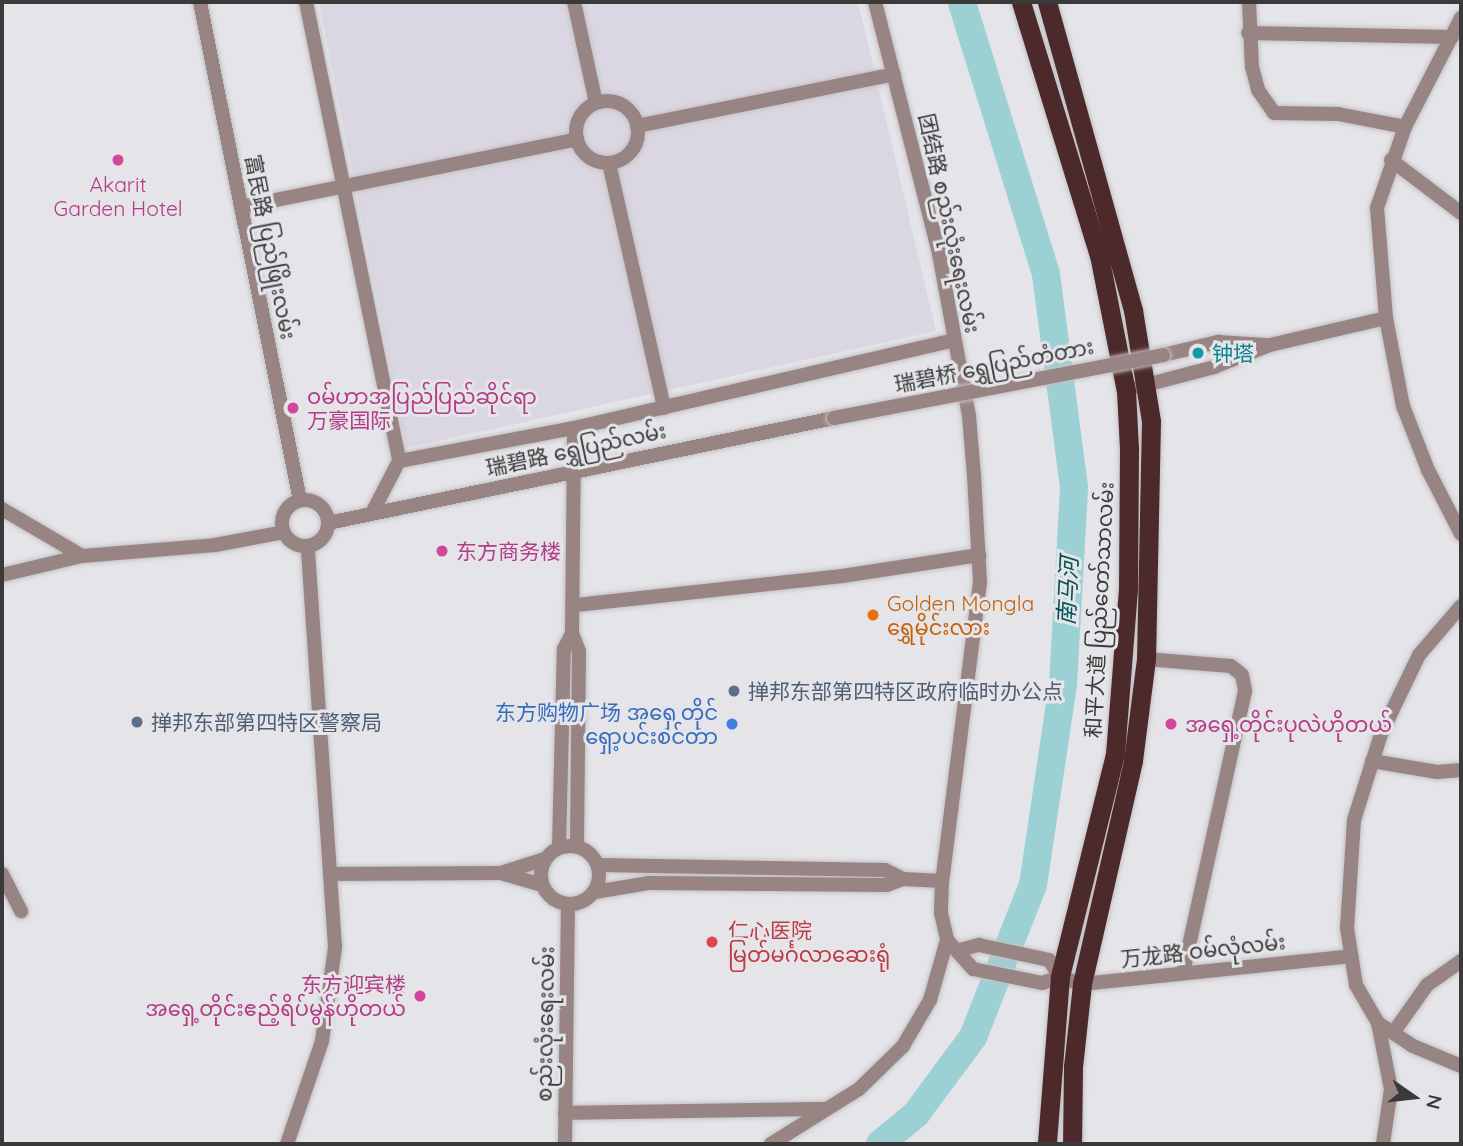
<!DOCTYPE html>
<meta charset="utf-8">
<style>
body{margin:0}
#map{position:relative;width:1463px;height:1146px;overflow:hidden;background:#e5e4e8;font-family:Quicksand,"Noto Sans SC","Noto Sans Myanmar",sans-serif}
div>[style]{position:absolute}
.built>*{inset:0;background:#dbd7e2}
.river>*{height:28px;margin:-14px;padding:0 14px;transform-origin:14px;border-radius:14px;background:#9bd0d5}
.roads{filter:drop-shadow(0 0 2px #c3c2c5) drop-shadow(0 0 2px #c3c2c5)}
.minor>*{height:14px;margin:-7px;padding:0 7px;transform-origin:7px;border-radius:7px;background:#998484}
.minor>.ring{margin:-7px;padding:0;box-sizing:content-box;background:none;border:14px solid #998484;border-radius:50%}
.tertiary>*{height:14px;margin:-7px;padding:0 7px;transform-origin:7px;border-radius:7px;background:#998484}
.tertiary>.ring{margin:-7px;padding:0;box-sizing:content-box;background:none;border:14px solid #998484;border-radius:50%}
.trunk>*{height:19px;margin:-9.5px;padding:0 9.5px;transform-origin:9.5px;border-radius:9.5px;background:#4c2a2b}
.bridges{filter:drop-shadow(0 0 2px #c3c2c5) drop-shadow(0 0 2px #c3c2c5)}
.tertiary-bridge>*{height:14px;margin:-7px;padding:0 7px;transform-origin:7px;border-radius:7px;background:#998484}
.dots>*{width:19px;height:19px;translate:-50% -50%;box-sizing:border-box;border:4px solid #e5e4e8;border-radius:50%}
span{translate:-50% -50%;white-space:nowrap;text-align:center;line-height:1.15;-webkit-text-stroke:6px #e5e4e8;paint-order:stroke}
.hotel-label{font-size:21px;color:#b23c85}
.left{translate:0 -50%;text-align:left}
.right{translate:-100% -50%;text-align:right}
.street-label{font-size:21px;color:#3a3a3b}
.culture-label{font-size:21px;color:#0d838f}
.food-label{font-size:21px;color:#c56008}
.service-label{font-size:21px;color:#4e5e75}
.shop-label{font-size:21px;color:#366cbe}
.health-label{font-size:21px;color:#be3a42}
.water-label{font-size:23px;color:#015258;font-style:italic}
.frame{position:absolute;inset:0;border:4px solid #3a3a3b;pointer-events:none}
.north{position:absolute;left:1379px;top:1062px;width:70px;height:70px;-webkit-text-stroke:5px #e5e4e8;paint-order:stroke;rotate:104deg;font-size:19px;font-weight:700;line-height:28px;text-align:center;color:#3a3a3b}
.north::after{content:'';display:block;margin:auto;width:24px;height:32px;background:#3a3a3b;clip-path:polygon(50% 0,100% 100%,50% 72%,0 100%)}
</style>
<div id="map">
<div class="built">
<i style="clip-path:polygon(319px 2px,858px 2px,936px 331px,406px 448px)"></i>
</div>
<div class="river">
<i style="left:880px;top:1144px;width:47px;rotate:-39.8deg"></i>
<i style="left:916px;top:1114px;width:96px;rotate:-53.5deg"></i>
<i style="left:973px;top:1037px;width:163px;rotate:-68.5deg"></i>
<i style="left:1033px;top:885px;width:202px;rotate:-81.5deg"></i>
<i style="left:1063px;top:685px;width:198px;rotate:-86.8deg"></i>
<i style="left:1074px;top:487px;width:215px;rotate:-97.5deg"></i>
<i style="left:1046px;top:274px;width:285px;rotate:-107.2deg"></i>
</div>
<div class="roads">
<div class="minor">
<i style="left:306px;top:2px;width:468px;rotate:78.5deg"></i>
<i style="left:574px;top:2px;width:103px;rotate:77.7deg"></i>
<i style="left:875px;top:2px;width:260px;rotate:75.7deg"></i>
<i style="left:939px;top:254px;width:165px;rotate:79.5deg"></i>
<i style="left:969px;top:416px;width:59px;rotate:85.2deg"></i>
<i style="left:974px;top:475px;width:107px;rotate:86.8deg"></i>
<i style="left:980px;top:582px;width:301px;rotate:97.2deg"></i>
<i style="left:942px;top:881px;width:32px;rotate:92deg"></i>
<i style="left:941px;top:913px;width:28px;rotate:77deg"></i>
<i style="left:947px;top:940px;width:39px;rotate:48deg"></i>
<i style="left:973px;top:969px;width:70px;rotate:11.5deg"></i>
<i style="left:1042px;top:983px;width:19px;rotate:-18deg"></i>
<i style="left:1060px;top:977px;width:23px;rotate:18deg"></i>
<i style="left:1082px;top:984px;width:271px;rotate:-5.9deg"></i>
<i style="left:1249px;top:2px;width:65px;rotate:87.4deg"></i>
<i style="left:1252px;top:67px;width:24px;rotate:75deg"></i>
<i style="left:1258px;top:90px;width:28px;rotate:55deg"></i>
<i style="left:1274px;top:113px;width:64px;rotate:0.9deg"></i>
<i style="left:1338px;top:114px;width:68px;rotate:11deg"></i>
<i style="left:1248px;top:33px;width:204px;rotate:1.1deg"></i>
<i class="ring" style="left:576px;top:101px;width:48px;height:48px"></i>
<i style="left:637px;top:126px;width:262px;rotate:-11.4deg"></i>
<i style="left:1391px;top:160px;width:88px;rotate:37.1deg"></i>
<i style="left:609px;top:163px;width:251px;rotate:77.3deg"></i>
<i style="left:241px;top:207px;width:343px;rotate:-11.4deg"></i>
<i style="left:2px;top:509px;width:93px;rotate:30.4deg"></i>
<i style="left:82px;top:556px;width:133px;rotate:-4.7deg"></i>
<i style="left:215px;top:545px;width:70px;rotate:-10.7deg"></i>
<i style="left:372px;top:513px;width:59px;rotate:-62.6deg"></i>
<i style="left:399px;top:461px;width:178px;rotate:-10.7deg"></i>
<i style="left:574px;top:428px;width:390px;rotate:-13deg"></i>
<i style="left:2px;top:575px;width:82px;rotate:-13.4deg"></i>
<i style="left:576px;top:605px;width:268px;rotate:-6.2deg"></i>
<i style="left:842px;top:576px;width:139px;rotate:-8.7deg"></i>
<i style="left:1461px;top:606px;width:65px;rotate:130.6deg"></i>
<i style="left:1419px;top:655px;width:88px;rotate:115.7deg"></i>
<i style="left:1381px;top:734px;width:90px;rotate:107.4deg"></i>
<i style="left:1354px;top:820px;width:108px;rotate:93.7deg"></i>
<i style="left:1347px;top:928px;width:58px;rotate:81deg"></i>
<i style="left:1356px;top:985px;width:44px;rotate:59.9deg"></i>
<i style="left:1378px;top:1023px;width:42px;rotate:33.3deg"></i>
<i style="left:1413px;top:1046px;width:52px;rotate:22.6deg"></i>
<i style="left:572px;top:633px;width:205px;rotate:-89.4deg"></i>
<i style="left:1146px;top:659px;width:85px;rotate:4.7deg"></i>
<i style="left:1231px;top:666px;width:14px;rotate:39deg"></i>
<i style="left:1242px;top:675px;width:16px;rotate:79deg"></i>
<i style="left:1245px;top:691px;width:289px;rotate:102.4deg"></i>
<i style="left:1372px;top:761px;width:66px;rotate:9.6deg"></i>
<i style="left:1437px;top:772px;width:24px;rotate:-5deg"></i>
<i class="ring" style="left:541px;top:846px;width:44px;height:44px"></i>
<i style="left:559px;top:847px;width:198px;rotate:-88.6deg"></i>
<i style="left:564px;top:649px;width:18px;rotate:-63deg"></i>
<i style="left:572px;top:633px;width:19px;rotate:69deg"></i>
<i style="left:579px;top:651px;width:195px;rotate:90.6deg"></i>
<i style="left:2px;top:874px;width:42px;rotate:62.8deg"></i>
<i style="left:330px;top:874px;width:171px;rotate:-0.3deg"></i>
<i style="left:903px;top:879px;width:39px;rotate:3deg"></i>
<i style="left:542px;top:885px;width:43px;rotate:-163.7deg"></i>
<i style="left:501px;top:873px;width:46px;rotate:-17.7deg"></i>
<i style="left:595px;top:892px;width:55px;rotate:-9.5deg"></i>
<i style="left:649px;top:883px;width:238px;rotate:0.5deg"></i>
<i style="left:887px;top:885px;width:17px;rotate:-21deg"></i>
<i style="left:903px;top:879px;width:20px;rotate:-153deg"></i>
<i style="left:885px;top:870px;width:287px;rotate:-179deg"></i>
<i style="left:960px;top:950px;width:20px;rotate:-15deg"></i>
<i style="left:979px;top:945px;width:72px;rotate:12.1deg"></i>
<i style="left:1049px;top:960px;width:20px;rotate:57deg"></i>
<i style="left:1378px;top:1023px;width:67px;rotate:78.9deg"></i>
<i style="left:1391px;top:1089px;width:56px;rotate:98.3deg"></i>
<i style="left:1393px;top:1033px;width:59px;rotate:-54.7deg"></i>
<i style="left:1427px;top:985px;width:42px;rotate:-35.2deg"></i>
<i style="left:565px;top:1113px;width:261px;rotate:-0.9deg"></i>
<i style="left:565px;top:1144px;width:240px;rotate:-89.3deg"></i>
<i style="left:771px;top:1144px;width:104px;rotate:-32deg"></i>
<i style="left:859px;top:1089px;width:62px;rotate:-44.3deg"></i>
<i style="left:903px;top:1046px;width:53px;rotate:-59.6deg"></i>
<i style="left:930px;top:1000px;width:62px;rotate:-74.2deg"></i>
</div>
<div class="tertiary">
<i style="left:200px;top:2px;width:508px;rotate:78.65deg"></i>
<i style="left:1461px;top:18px;width:123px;rotate:117.2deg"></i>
<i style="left:1405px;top:127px;width:86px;rotate:109.1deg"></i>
<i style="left:1377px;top:208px;width:110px;rotate:85.3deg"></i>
<i style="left:1386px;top:318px;width:90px;rotate:79.1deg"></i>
<i style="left:1403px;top:406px;width:69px;rotate:68.7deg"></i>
<i style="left:1428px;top:470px;width:72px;rotate:62.7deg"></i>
<i style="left:1163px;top:355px;width:57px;rotate:-13.3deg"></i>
<i style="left:1218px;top:342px;width:47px;rotate:3.7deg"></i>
<i style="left:1138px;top:387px;width:79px;rotate:-14.7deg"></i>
<i style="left:1214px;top:367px;width:60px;rotate:-21.4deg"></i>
<i style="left:1270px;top:345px;width:119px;rotate:-13.1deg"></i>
<i class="ring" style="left:282px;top:500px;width:32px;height:32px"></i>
<i style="left:328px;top:523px;width:517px;rotate:-11.72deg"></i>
<i style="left:287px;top:1144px;width:109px;rotate:-71.2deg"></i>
<i style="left:322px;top:1041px;width:95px;rotate:-82.1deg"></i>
<i style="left:335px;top:947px;width:402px;rotate:-93.9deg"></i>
</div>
<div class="trunk">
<i style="left:1021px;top:2px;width:265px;rotate:72.9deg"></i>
<i style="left:1099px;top:255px;width:139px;rotate:78.8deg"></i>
<i style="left:1126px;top:391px;width:57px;rotate:87deg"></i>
<i style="left:1129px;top:448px;width:141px;rotate:90.4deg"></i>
<i style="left:1128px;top:589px;width:166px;rotate:94.5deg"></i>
<i style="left:1115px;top:754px;width:230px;rotate:103.9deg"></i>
<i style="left:1060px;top:977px;width:168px;rotate:94.5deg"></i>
<i style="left:1047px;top:2px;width:320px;rotate:74.4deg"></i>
<i style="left:1133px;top:310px;width:112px;rotate:80.8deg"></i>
<i style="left:1151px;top:421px;width:238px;rotate:91.2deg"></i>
<i style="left:1146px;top:659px;width:103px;rotate:97.3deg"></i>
<i style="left:1133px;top:761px;width:229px;rotate:102.9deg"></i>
<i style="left:1082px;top:984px;width:83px;rotate:96.2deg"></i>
<i style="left:1073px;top:1067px;width:77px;rotate:90.7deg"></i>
</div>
</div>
<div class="bridges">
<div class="tertiary-bridge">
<i style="left:834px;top:418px;width:335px;rotate:-10.8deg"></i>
</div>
</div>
<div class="dots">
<i style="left:118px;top:160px;background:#d1479c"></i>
<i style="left:1198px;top:353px;background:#0f9aa8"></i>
<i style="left:293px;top:408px;background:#d1479c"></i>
<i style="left:442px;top:551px;background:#d1479c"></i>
<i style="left:873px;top:615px;background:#e8710a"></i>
<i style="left:734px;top:691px;background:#5c6f8a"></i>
<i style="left:137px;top:722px;background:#5c6f8a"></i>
<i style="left:732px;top:724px;background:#3f7fe0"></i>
<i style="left:1171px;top:724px;background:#d1479c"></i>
<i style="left:712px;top:942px;background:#e0444e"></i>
<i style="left:420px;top:996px;background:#d1479c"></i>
</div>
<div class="hotel-label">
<span style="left:118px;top:196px">Akarit<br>Garden Hotel</span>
<span class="left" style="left:307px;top:408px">ဝမ်ဟာအပြည်ပြည်ဆိုင်ရာ<br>万豪国际</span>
<span class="left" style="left:456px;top:551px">东方商务楼</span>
<span class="left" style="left:1185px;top:724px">အရှေ့တိုင်းပုလဲဟိုတယ်</span>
<span class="right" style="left:406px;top:996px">东方迎宾楼<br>အရှေ့တိုင်းဧည့်ရိပ်မွန်ဟိုတယ်</span>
</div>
<div class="street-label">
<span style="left:950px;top:223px;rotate:78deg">团结路 စည်းလုံးရေးလမ်း</span>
<span style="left:271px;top:247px;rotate:79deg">富民路 ပြည်ဖြိုးလမ်း</span>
<span style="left:994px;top:365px;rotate:-11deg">瑞碧桥 ရွှေပြည်တံတား</span>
<span style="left:576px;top:449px;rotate:-12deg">瑞碧路 ရွှေပြည်လမ်း</span>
<span style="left:1099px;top:610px;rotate:-87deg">和平大道 ပြည်တော်သာလမ်း</span>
<span style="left:1203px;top:950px;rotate:-6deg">万龙路 ဝမ်လုံလမ်း</span>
<span style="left:545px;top:1024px;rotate:-89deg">စည်းလုံးရေးလမ်း</span>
</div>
<div class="culture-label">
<span class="left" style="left:1212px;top:353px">钟塔</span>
</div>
<div class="food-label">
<span class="left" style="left:887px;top:615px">Golden Mongla<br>ရွှေမိုင်းလား</span>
</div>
<div class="service-label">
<span class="left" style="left:748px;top:691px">掸邦东部第四特区政府临时办公点</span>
<span class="left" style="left:151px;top:722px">掸邦东部第四特区警察局</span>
</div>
<div class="shop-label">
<span class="right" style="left:718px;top:724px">东方购物广场 အရှေ့တိုင်<br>ရှော့ပင်းစင်တာ</span>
</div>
<div class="health-label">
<span class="left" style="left:728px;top:942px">仁心医院<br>မြတ်မင်္ဂလာဆေးရုံ</span>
</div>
<div class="water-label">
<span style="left:1068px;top:591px;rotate:-87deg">南马河</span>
</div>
<div class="frame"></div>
<div class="north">N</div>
</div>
